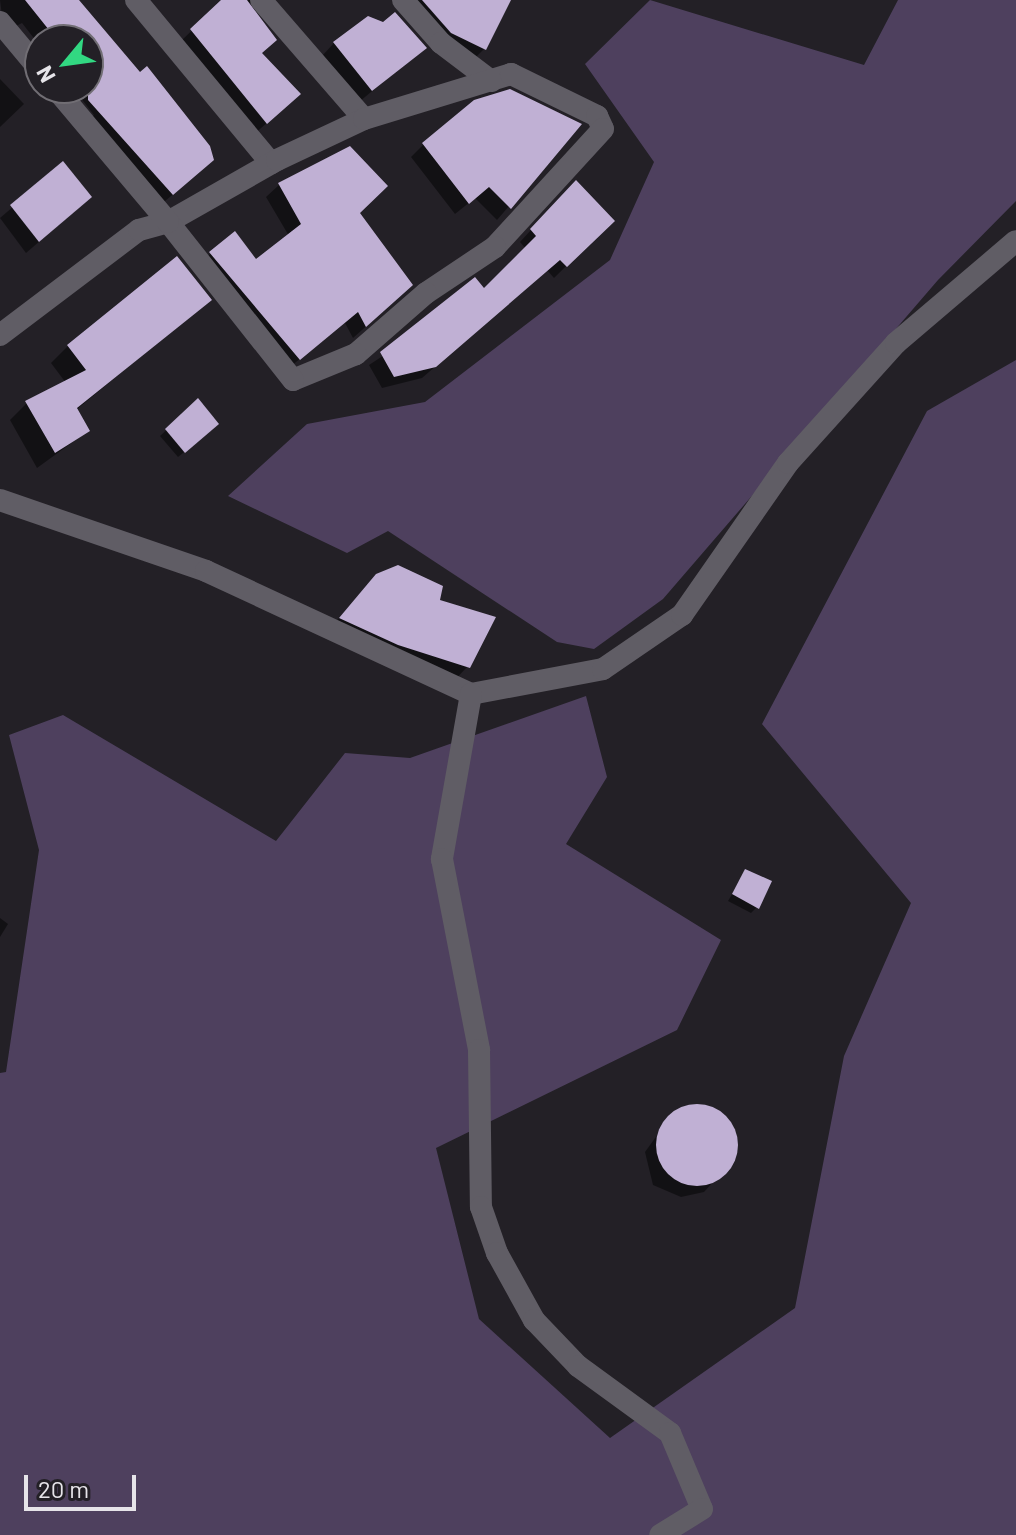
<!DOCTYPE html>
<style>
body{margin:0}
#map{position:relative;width:1016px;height:1535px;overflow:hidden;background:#232026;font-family:Barlow,sans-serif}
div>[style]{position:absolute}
.forest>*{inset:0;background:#4e405e}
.shadow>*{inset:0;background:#0007}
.building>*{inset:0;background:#c0b0d4}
.round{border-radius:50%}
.minor>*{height:22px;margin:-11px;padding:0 11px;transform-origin:11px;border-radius:11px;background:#605d65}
span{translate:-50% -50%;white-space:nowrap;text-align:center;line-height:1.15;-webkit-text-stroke:8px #232026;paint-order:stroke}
.north{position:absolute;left:24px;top:24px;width:80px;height:80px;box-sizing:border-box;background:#232026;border:2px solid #716e74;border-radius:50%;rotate:241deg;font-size:22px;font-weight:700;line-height:32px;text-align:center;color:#e6e4e9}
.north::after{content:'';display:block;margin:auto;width:28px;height:36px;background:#32d882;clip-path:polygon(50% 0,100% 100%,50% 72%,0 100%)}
.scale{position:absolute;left:24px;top:1475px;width:112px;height:36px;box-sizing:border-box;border:4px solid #e6e4e9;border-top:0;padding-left:10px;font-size:24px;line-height:28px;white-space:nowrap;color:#e6e4e9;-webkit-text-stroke:6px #232026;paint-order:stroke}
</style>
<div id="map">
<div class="forest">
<i style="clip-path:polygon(650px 0,864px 65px,898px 0,1016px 0,1016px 201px,938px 280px,663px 599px,594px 649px,557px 642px,388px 531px,347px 553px,228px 496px,307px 424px,425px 402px,610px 260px,654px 162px,585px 64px)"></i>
<i style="clip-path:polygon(1016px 360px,1016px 1535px,0 1535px,0 1073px,6px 1072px,39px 850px,9px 735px,63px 715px,276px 841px,345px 753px,410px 758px,586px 696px,607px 777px,566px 844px,721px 940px,677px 1030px,436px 1148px,479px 1319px,610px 1438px,795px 1308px,844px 1056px,911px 903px,762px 724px,927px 411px)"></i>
</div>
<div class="shadow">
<i style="clip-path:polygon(0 0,76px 0,200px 172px,159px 206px,86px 123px,94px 115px,73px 88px,88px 88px,88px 40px,40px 40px,40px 46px,22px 23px,4px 32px)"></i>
<i style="clip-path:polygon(223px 0,250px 0,260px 54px,285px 107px,253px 135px,178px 44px)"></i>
<i style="clip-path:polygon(399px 0,509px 0,484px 49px,471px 62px)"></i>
<i style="clip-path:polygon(334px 43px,424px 48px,359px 102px,322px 56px)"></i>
<i style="clip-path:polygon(0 79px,24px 104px,0 127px)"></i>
<i style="clip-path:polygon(579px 125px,497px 220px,475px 198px,455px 214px,411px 157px,424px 144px)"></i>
<i style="clip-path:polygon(349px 148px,358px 213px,398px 298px,353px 338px,345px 323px,286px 370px,198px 266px,211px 253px,256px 262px,289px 236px,266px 197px,279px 185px)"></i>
<i style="clip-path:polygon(63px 164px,76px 210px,26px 253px,0 218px)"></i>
<i style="clip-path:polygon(564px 194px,612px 221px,554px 278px,547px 270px,422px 378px,382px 388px,369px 365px,483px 290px,526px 249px,520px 242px)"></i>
<i style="clip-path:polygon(209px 300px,76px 410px,88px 431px,37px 468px,10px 420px,27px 403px,66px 383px,51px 363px,68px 346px)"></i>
<i style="clip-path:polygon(198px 401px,211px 430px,178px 457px,160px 436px)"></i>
<i style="clip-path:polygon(377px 576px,438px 601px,468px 666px,450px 685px,323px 636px)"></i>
<i style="clip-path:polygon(746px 871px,757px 907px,751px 913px,728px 901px)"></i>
<i style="clip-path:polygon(0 918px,8px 924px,0 937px)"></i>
<i style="clip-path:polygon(696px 1106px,722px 1114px,730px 1124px,734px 1159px,704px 1192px,681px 1197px,653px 1185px,645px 1152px,671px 1116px)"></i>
</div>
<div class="building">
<i style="clip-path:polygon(25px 0,79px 0,140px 72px,147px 66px,210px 146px,214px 160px,173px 195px,88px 100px,88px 40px,57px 40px)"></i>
<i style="clip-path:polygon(221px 0,247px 0,277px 40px,262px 53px,301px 94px,267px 124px,190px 29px)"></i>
<i style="clip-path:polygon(422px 0,511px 0,486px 50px,451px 33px)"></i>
<i style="clip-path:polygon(395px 12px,427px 48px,372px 91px,333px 42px,368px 16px,383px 22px)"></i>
<i style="clip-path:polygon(510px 89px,582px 124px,511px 209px,489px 187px,469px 204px,422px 143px,474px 100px)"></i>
<i style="clip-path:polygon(350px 146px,388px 186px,360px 213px,413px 285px,366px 327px,358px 312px,300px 360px,209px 252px,235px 231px,256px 259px,301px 224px,278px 183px)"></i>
<i style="clip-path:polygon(63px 161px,92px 197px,39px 242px,10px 205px)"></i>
<i style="clip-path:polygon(576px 180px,615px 221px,567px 267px,560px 260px,436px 367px,394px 377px,380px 352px,475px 277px,484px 288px,536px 236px,530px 229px)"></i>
<i style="clip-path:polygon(177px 256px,212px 300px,77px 408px,90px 431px,55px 453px,25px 401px,86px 370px,67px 345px)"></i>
<i style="clip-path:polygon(198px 398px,219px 424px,185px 453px,165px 429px)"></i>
<i style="clip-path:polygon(398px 565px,443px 586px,440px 600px,496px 617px,470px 668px,398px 645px,339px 618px,376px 574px)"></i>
<i style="clip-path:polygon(745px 869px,772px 881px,759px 909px,732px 894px)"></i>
<i class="round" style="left:656px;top:1104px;width:82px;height:82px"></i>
</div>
<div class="minor">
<i style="left:136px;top:0;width:212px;rotate:50.4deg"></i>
<i style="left:261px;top:0;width:157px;rotate:49.1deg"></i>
<i style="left:403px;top:0;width:57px;rotate:48.5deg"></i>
<i style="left:441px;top:43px;width:63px;rotate:37.2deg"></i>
<i style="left:0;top:22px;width:62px;rotate:50.2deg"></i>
<i style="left:0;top:335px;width:174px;rotate:-37.1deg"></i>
<i style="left:139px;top:230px;width:30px;rotate:-15deg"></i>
<i style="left:168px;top:222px;width:125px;rotate:-29.6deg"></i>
<i style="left:277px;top:160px;width:96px;rotate:-25.2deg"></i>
<i style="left:364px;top:119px;width:154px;rotate:-17deg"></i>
<i style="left:511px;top:74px;width:96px;rotate:26deg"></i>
<i style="left:597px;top:116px;width:14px;rotate:65deg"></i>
<i style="left:603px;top:129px;width:160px;rotate:132.5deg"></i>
<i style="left:495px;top:247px;width:83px;rotate:146.3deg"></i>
<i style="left:426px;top:293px;width:93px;rotate:138.9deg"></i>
<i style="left:356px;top:354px;width:68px;rotate:157.6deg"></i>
<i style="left:293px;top:380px;width:201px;rotate:-128.3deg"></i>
<i style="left:168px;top:222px;width:175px;rotate:-130.1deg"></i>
<i style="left:0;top:500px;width:218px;rotate:19deg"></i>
<i style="left:206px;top:571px;width:292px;rotate:24.9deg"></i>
<i style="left:471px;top:694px;width:134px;rotate:-10.7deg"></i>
<i style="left:603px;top:669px;width:96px;rotate:-34.4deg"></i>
<i style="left:682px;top:615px;width:185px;rotate:-55.1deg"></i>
<i style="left:788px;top:463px;width:161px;rotate:-48deg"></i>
<i style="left:896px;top:343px;width:157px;rotate:-40.4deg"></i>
<i style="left:471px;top:694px;width:168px;rotate:100deg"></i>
<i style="left:442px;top:859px;width:195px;rotate:79deg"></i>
<i style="left:479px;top:1050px;width:157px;rotate:89.3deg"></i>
<i style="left:481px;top:1207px;width:49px;rotate:70.8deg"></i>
<i style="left:497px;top:1253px;width:77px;rotate:61.1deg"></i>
<i style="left:534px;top:1320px;width:64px;rotate:46.3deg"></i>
<i style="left:578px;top:1366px;width:114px;rotate:36.1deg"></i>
<i style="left:670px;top:1433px;width:82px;rotate:67.2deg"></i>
<i style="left:702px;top:1509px;width:49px;rotate:148.2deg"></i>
</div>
<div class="north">N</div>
<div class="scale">20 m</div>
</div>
